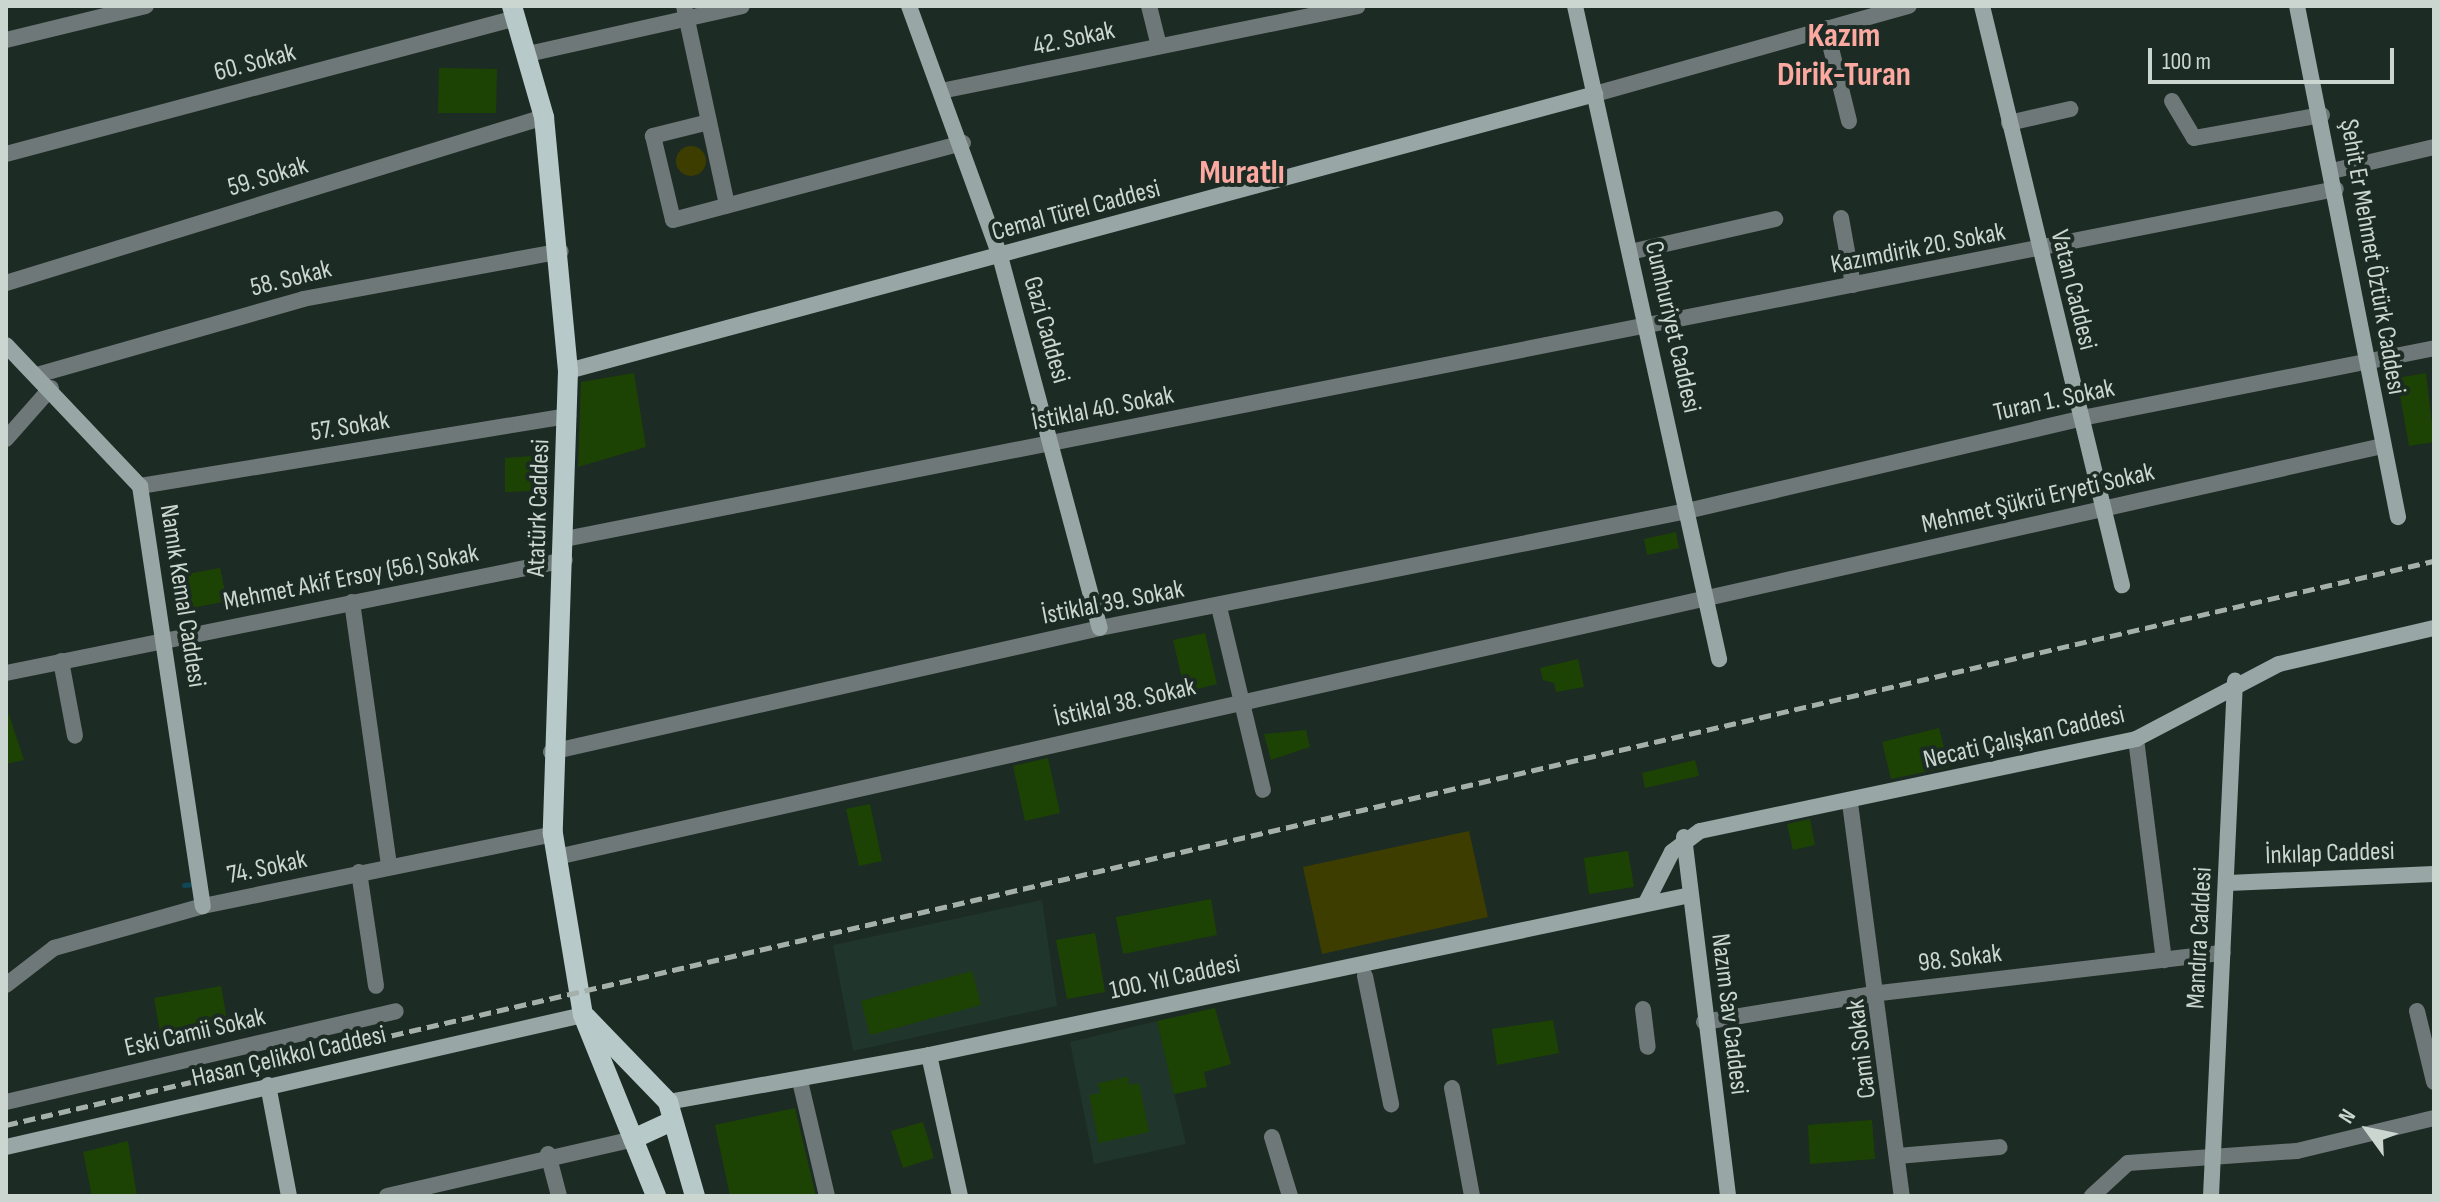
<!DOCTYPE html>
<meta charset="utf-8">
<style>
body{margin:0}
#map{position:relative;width:2440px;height:1202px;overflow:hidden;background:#1c2b24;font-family:"Sofia Sans Condensed",sans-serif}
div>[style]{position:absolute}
.built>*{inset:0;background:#20352b}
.green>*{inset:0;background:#3e3d00}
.round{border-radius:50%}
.stream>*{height:5px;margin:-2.5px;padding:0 2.5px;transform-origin:2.5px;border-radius:2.5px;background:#114654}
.building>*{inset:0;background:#1d4304}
.street>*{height:16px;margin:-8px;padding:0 8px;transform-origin:8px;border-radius:8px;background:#6f7878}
.secondary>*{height:16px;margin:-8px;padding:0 8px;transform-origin:8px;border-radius:8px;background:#98a6a5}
.primary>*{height:20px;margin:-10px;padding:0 10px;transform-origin:10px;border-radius:10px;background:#b7cac9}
.rail>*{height:5px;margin-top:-2.5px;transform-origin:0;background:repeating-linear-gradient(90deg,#a5b0ab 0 12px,transparent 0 18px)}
span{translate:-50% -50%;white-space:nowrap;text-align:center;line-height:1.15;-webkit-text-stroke:8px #1c2b24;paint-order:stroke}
.street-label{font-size:26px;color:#ccd6d1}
.district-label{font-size:34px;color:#fca9a1;font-weight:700}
.frame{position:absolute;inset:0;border:8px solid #ccd6d1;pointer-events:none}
.north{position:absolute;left:2328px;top:1090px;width:80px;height:80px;-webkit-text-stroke:6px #1c2b24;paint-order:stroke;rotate:303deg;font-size:22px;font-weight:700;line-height:32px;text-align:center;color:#ccd6d1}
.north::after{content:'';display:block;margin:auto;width:28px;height:36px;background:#ccd6d1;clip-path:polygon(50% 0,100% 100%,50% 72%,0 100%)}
.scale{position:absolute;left:2148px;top:48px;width:246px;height:36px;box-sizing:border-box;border:4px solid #ccd6d1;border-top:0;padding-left:10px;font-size:24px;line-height:28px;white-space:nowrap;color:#ccd6d1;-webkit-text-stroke:6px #1c2b24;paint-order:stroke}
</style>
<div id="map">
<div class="built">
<i style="clip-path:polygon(1042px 900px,1057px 1006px,853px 1051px,833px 945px)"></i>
<i style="clip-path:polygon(1157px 1021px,1186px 1144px,1094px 1164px,1070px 1042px)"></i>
</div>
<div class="green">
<i class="round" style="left:676px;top:146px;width:30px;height:30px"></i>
<i style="clip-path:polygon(1469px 831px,1488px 917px,1322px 954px,1303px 867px)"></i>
</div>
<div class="stream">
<i style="left:184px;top:885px;width:11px;rotate:-5deg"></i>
</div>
<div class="building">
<i style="clip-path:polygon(439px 68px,497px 69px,496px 113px,438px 113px)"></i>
<i style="clip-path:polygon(634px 373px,646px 447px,578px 467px,581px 382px)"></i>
<i style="clip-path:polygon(2426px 373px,2434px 442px,2409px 446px,2397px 378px)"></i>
<i style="clip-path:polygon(532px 456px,531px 491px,505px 492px,505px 458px)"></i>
<i style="clip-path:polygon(1676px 532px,1679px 548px,1647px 555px,1644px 539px)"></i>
<i style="clip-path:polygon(220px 568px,227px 601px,187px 609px,181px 575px)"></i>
<i style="clip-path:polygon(1205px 633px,1217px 684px,1185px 692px,1173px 640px)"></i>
<i style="clip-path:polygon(1578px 659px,1584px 687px,1556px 692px,1554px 683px,1543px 680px,1540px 668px)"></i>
<i style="clip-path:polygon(6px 706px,24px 760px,6px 764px)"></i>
<i style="clip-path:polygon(1939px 728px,1949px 767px,1891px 779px,1882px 742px)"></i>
<i style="clip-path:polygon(1306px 730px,1310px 747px,1271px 760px,1264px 734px)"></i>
<i style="clip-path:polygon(1048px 758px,1060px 813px,1025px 821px,1013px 766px)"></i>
<i style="clip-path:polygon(1695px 760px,1699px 776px,1645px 788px,1642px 773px)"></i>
<i style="clip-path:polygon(870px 804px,882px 861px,859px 866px,846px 809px)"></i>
<i style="clip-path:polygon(1810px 819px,1815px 845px,1793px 850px,1787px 824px)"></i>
<i style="clip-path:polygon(1628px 851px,1634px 887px,1589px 894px,1584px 858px)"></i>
<i style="clip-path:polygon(1211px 899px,1217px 935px,1123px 954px,1116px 917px)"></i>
<i style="clip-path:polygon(1095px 933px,1105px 992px,1067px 999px,1056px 940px)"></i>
<i style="clip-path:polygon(972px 971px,981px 1005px,870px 1035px,861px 1001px)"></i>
<i style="clip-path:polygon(221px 986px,227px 1020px,160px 1032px,154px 998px)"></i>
<i style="clip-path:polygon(1215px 1008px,1231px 1064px,1204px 1072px,1207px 1087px,1174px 1094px,1157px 1021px)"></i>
<i style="clip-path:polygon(1553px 1020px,1559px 1053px,1497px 1065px,1492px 1029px)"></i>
<i style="clip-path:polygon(1128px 1077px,1129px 1085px,1139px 1083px,1149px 1132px,1099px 1143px,1089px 1095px,1100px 1093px,1098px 1083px)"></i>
<i style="clip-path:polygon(795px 1108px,816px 1196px,730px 1196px,715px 1125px)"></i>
<i style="clip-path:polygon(1872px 1120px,1875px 1159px,1810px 1164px,1808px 1125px)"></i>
<i style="clip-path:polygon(923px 1122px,934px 1158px,903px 1168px,891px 1131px)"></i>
<i style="clip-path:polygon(128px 1141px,137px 1196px,92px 1196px,83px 1152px)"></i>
</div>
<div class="street">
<i style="left:684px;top:6px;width:204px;rotate:77.8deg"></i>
<i style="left:1149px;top:6px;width:41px;rotate:76deg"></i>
<i style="left:1826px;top:28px;width:96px;rotate:76.1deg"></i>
<i style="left:6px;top:40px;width:144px;rotate:-13.7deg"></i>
<i style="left:528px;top:54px;width:219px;rotate:-12.6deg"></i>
<i style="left:941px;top:91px;width:425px;rotate:-11.5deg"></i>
<i style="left:1595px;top:94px;width:326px;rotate:-15.7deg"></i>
<i style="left:2172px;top:101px;width:43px;rotate:59.3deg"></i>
<i style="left:2194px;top:138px;width:130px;rotate:-10.2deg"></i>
<i style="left:709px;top:122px;width:58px;rotate:166deg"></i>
<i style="left:653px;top:136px;width:86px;rotate:76.6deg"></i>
<i style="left:673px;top:220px;width:300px;rotate:-14.9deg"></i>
<i style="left:2009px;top:123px;width:63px;rotate:-12.9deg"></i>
<i style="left:6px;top:154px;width:528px;rotate:-14.93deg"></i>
<i style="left:2332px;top:171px;width:105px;rotate:-13.2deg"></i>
<i style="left:1841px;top:218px;width:68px;rotate:79.8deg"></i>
<i style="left:1630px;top:252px;width:149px;rotate:-12.8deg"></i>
<i style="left:6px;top:283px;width:563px;rotate:-17.15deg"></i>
<i style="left:37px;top:375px;width:277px;rotate:-15.9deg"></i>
<i style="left:303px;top:299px;width:262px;rotate:-10.5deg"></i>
<i style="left:6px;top:439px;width:68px;rotate:-48.6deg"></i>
<i style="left:140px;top:486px;width:434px;rotate:-9.3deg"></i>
<i style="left:565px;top:539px;width:1805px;rotate:-11.18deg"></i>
<i style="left:352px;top:602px;width:267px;rotate:82deg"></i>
<i style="left:1219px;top:607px;width:188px;rotate:76.5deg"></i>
<i style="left:61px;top:661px;width:76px;rotate:79.4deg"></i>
<i style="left:6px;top:673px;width:570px;rotate:-11.43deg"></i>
<i style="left:2136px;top:739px;width:223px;rotate:82.8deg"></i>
<i style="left:551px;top:752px;width:563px;rotate:-12.73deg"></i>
<i style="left:1100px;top:628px;width:599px;rotate:-11.27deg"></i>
<i style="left:1687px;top:511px;width:406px;rotate:-13.2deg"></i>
<i style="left:2082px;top:418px;width:359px;rotate:-11.2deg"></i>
<i style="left:1850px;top:803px;width:396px;rotate:82.5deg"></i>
<i style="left:557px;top:857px;width:1871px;rotate:-12.69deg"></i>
<i style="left:359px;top:872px;width:115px;rotate:81.5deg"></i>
<i style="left:1365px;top:976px;width:131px;rotate:78.5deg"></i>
<i style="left:6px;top:985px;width:61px;rotate:-37.6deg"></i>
<i style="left:54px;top:948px;width:155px;rotate:-15.7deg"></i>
<i style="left:203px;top:906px;width:357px;rotate:-11.6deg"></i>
<i style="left:1643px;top:1009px;width:38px;rotate:83deg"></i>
<i style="left:2417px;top:1011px;width:73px;rotate:76.5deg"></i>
<i style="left:1704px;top:1022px;width:178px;rotate:-9.4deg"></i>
<i style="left:1880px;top:993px;width:345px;rotate:-6.7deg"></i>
<i style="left:800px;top:1081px;width:118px;rotate:76.8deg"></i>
<i style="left:1452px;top:1088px;width:110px;rotate:79.5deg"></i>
<i style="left:6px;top:1102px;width:400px;rotate:-13.1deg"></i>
<i style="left:1272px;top:1137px;width:62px;rotate:73deg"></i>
<i style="left:548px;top:1154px;width:43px;rotate:75.3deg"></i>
<i style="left:1898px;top:1156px;width:102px;rotate:-5deg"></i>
<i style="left:387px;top:1196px;width:253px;rotate:-13deg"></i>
<i style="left:2092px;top:1196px;width:49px;rotate:-42.5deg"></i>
<i style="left:2128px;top:1163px;width:169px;rotate:-4.1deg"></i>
<i style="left:2297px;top:1151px;width:141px;rotate:-13.5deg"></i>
</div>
<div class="secondary">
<i style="left:909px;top:6px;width:266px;rotate:70deg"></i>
<i style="left:1000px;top:256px;width:385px;rotate:75deg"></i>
<i style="left:1575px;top:6px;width:669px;rotate:77.56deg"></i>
<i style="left:1982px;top:6px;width:596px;rotate:76.41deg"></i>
<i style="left:2297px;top:6px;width:521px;rotate:78.82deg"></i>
<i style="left:6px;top:345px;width:195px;rotate:46.5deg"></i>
<i style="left:140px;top:486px;width:425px;rotate:81.5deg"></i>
<i style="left:568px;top:371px;width:1064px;rotate:-15.09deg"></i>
<i style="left:1684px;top:837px;width:362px;rotate:83deg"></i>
<i style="left:2228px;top:883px;width:206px;rotate:-2.5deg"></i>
<i style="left:1647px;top:901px;width:55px;rotate:-63deg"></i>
<i style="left:1672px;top:852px;width:35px;rotate:-37deg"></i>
<i style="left:1700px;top:831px;width:446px;rotate:-11.9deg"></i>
<i style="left:2136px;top:739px;width:161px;rotate:-27.7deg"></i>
<i style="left:2279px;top:664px;width:159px;rotate:-13.1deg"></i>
<i style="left:929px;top:1055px;width:144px;rotate:77.6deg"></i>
<i style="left:268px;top:1085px;width:113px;rotate:79.3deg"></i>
<i style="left:668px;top:1102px;width:265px;rotate:-10.2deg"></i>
<i style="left:929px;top:1055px;width:778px;rotate:-11.87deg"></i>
<i style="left:6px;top:1147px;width:592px;rotate:-12.89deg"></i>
<i style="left:2211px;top:1196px;width:516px;rotate:-87.33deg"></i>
</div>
<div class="primary">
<i style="left:512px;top:6px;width:116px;rotate:73.9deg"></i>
<i style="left:544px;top:117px;width:255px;rotate:84.6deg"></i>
<i style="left:568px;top:371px;width:463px;rotate:91.9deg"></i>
<i style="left:553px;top:834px;width:183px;rotate:80.6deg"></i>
<i style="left:583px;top:1015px;width:195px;rotate:68deg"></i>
<i style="left:586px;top:1017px;width:118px;rotate:46deg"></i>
<i style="left:668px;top:1102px;width:98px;rotate:74deg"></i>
<i style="left:633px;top:1139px;width:43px;rotate:-24.8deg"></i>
</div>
<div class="rail">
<i style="left:6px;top:1125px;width:2493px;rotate:-13.08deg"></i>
</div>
<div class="street-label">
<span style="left:1074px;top:39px;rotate:-12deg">42. Sokak</span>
<span style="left:255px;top:63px;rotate:-15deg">60. Sokak</span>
<span style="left:268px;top:177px;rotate:-17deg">59. Sokak</span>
<span style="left:1076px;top:211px;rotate:-15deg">Cemal Türel Caddesi</span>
<span style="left:1918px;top:249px;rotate:-11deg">Kazımdirik 20. Sokak</span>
<span style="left:2372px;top:257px;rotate:80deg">Şehit Er Mehmet Öztürk Caddesi</span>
<span style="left:291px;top:279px;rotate:-14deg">58. Sokak</span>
<span style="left:2073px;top:290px;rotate:76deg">Vatan Caddesi</span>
<span style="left:1672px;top:327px;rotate:77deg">Cumhuriyet Caddesi</span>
<span style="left:1046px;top:330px;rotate:74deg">Gazi Caddesi</span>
<span style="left:2054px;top:401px;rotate:-12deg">Turan 1. Sokak</span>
<span style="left:1103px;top:409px;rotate:-11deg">İstiklal 40. Sokak</span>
<span style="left:350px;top:427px;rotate:-9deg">57. Sokak</span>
<span style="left:2038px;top:499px;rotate:-13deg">Mehmet Şükrü Eryeti Sokak</span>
<span style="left:539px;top:508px;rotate:-88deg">Atatürk Caddesi</span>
<span style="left:351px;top:578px;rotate:-11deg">Mehmet Akif Ersoy (56.) Sokak</span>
<span style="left:182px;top:596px;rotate:81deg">Namık Kemal Caddesi</span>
<span style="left:1113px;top:603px;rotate:-11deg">İstiklal 39. Sokak</span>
<span style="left:1125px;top:703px;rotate:-13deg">İstiklal 38. Sokak</span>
<span style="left:2024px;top:738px;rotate:-13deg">Necati Çalışkan Caddesi</span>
<span style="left:2330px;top:854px;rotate:-2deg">İnkılap Caddesi</span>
<span style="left:267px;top:868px;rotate:-12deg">74. Sokak</span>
<span style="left:2200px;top:938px;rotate:-87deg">Mandıra Caddesi</span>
<span style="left:1960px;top:959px;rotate:-7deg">98. Sokak</span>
<span style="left:1175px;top:978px;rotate:-12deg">100. Yıl Caddesi</span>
<span style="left:1729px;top:1014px;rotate:83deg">Nazım Sav Caddesi</span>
<span style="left:195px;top:1033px;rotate:-13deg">Eski Camii Sokak</span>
<span style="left:1862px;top:1049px;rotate:-97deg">Cami Sokak</span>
<span style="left:289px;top:1057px;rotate:-13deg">Hasan Çelikkol Caddesi</span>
</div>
<div class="district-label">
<span style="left:1844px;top:55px">Kazım<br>Dirik-Turan</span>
<span style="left:1242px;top:173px">Muratlı</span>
</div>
<div class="frame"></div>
<div class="north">N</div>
<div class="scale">100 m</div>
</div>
